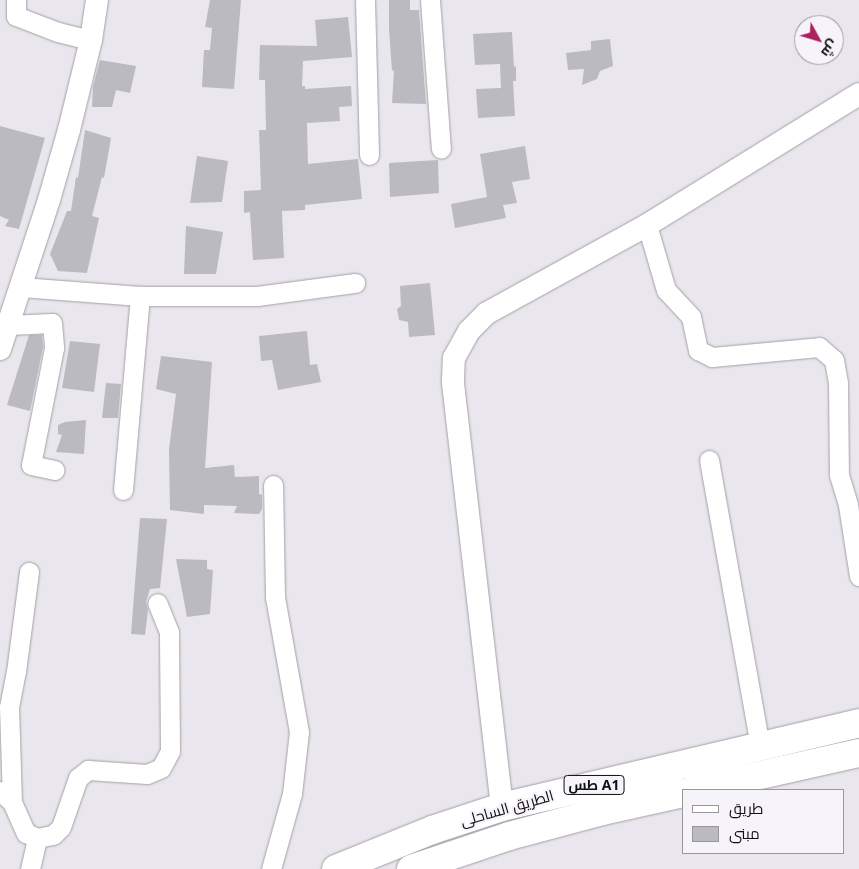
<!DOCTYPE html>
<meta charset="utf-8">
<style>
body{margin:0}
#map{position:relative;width:859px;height:869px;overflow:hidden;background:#e9e6ed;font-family:"Open Sans",Cairo,sans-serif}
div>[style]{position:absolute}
.building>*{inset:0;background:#bcbac1}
.roads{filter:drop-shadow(0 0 1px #a3a0a7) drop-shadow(0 0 1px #a3a0a7)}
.minor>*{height:19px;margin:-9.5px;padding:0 9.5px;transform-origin:9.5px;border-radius:9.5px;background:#fff}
.tertiary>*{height:22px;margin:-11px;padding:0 11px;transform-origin:11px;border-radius:11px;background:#fff}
.trunk>*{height:28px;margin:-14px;padding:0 14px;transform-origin:14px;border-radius:14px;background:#fff}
span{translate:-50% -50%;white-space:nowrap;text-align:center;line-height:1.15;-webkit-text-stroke:4px #f7f3fa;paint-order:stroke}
.shield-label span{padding:1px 4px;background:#f7f3fa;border:1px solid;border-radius:4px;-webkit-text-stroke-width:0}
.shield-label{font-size:14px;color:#0f0e10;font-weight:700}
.street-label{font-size:15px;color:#0f0e10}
.legend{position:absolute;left:682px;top:789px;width:162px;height:65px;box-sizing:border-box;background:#f7f3fa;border:1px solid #9a979c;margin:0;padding:6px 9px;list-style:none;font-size:15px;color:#0f0e10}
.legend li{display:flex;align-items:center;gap:10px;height:25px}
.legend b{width:25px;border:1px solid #9a979c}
.north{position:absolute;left:794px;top:15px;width:50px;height:50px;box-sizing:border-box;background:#f7f3fa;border:1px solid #9a979c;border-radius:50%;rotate:129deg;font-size:14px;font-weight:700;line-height:20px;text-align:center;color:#0f0e10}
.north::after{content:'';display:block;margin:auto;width:18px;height:22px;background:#ac205d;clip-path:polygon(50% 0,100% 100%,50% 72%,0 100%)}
</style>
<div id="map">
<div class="building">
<i style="clip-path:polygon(210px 0,241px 0,234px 89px,202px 87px,204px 50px,210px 50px,212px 28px,205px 27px)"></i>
<i style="clip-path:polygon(389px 0,410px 0,410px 10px,419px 10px,426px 104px,392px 103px,394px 70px,392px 71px,389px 29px)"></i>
<i style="clip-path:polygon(348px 17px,352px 57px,303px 61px,302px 86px,305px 86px,305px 89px,351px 86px,352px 106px,339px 107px,340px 121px,307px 123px,308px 164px,358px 159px,362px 199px,305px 205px,305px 210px,282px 211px,284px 258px,253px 260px,250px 212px,244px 213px,244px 191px,261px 190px,259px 130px,266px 130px,265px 80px,259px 80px,260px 45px,317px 46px,315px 20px)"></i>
<i style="clip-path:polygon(512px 32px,514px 67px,516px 66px,516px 81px,513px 81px,515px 116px,478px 118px,476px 89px,501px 88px,500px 64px,475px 65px,473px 34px)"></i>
<i style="clip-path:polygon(610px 39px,613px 66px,600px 71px,597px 79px,582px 85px,584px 69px,568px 70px,566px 53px,591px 50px,591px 41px)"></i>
<i style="clip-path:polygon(100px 60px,136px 66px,130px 93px,116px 90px,112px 107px,92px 107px,93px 86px)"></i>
<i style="clip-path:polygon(0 126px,45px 138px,19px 229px,5px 226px,9px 220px,0 216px)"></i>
<i style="clip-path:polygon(85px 130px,111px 138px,104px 178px,102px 177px,92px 216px,99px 218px,87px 273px,58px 271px,50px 254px,67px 211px,71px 211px,76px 177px,78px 178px)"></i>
<i style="clip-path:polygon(525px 146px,530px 179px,512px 182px,517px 203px,503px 205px,506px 218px,455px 228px,451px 204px,487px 197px,480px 154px)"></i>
<i style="clip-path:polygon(197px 156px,228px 161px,222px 202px,190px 203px)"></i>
<i style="clip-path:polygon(438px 160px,439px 193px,390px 197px,389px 163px)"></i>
<i style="clip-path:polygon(186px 226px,223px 232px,216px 274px,184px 274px)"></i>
<i style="clip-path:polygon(430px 283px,435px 335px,409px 337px,408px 322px,399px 320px,397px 309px,401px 306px,400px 286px)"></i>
<i style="clip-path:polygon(307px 331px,310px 365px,317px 364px,321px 382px,278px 390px,272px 360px,261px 361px,259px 336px)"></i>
<i style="clip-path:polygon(29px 335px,42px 335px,43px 347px,30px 411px,7px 405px)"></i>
<i style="clip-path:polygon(70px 341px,100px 344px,94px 392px,62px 388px)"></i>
<i style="clip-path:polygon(161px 356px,212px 362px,205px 468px,234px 465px,235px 477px,259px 476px,259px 494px,262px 495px,262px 509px,259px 514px,234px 513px,237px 506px,204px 505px,204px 514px,170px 510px,169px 449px,176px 394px,156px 389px)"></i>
<i style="clip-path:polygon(106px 383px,121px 384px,118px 418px,102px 418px)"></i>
<i style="clip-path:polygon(86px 420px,84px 454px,56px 452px,62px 435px,58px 434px,58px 425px,65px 422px)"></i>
<i style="clip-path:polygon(140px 518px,167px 519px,160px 588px,150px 589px,146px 602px,148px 610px,145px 635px,131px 634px)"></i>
<i style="clip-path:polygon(176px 559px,207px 560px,207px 569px,213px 570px,210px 614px,187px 617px)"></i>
</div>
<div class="roads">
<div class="minor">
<i style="left:16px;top:0;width:16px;rotate:90deg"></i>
<i style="left:16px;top:16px;width:45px;rotate:20.9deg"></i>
<i style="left:58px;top:32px;width:34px;rotate:14deg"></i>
<i style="left:365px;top:0;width:155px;rotate:88.5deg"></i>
<i style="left:430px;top:0;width:149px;rotate:85.8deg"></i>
<i style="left:647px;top:225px;width:68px;rotate:73.7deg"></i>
<i style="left:666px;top:290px;width:37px;rotate:47deg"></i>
<i style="left:691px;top:317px;width:34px;rotate:78deg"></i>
<i style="left:698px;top:350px;width:16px;rotate:27deg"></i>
<i style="left:712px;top:357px;width:107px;rotate:-5.3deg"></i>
<i style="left:819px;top:347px;width:20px;rotate:41deg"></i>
<i style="left:834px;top:360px;width:23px;rotate:80deg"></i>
<i style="left:838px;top:383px;width:92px;rotate:89.4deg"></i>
<i style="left:839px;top:475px;width:31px;rotate:73deg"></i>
<i style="left:848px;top:505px;width:72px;rotate:81.2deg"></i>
<i style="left:21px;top:287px;width:119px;rotate:4.3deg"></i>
<i style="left:140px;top:296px;width:117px"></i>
<i style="left:257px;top:296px;width:99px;rotate:-7.6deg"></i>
<i style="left:8px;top:325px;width:44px;rotate:-2.6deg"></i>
<i style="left:52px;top:323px;width:25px;rotate:85deg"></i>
<i style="left:54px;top:348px;width:119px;rotate:101.1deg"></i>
<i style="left:31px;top:465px;width:24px;rotate:12deg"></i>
<i style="left:709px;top:460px;width:290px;rotate:79.9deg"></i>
<i style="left:123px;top:490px;width:195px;rotate:-85deg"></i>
<i style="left:0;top:791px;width:16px;rotate:43deg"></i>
<i style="left:12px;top:802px;width:34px;rotate:66deg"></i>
<i style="left:26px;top:833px;width:12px;rotate:24deg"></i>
<i style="left:37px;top:838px;width:16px;rotate:-11deg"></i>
<i style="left:53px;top:835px;width:11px;rotate:-45deg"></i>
<i style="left:61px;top:827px;width:52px;rotate:-70.9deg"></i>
<i style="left:78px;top:778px;width:13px;rotate:-39deg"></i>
<i style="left:88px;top:770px;width:59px;rotate:3.9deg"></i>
<i style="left:147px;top:774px;width:15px;rotate:-23deg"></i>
<i style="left:161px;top:768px;width:19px;rotate:-62deg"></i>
<i style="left:170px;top:751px;width:119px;rotate:-90.5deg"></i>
<i style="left:169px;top:632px;width:31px;rotate:-112deg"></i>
<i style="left:12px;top:802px;width:95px;rotate:-91.8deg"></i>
<i style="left:9px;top:707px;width:36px;rotate:-79deg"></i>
<i style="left:16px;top:672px;width:101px;rotate:-82.6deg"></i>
<i style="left:30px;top:869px;width:32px;rotate:-77deg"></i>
<i style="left:271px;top:869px;width:78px;rotate:-74.4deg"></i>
<i style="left:292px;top:794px;width:62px;rotate:-83.6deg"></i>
<i style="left:299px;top:732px;width:137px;rotate:-100.1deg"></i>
<i style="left:275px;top:597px;width:112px;rotate:-91deg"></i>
</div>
<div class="tertiary">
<i style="left:0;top:349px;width:157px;rotate:-71.8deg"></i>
<i style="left:49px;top:200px;width:73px;rotate:-74.1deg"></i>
<i style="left:69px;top:130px;width:93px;rotate:-76.3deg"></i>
<i style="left:91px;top:40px;width:40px;rotate:-81.5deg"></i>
<i style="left:502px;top:807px;width:429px;rotate:-96.6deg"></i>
<i style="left:453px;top:381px;width:23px;rotate:-88deg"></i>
<i style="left:454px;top:358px;width:31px;rotate:-61deg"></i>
<i style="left:469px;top:331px;width:25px;rotate:-45deg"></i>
<i style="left:487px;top:313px;width:183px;rotate:-28.8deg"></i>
<i style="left:647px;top:225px;width:249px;rotate:-31.7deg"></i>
</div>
<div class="trunk">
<i style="left:693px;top:790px;width:170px;rotate:-12.6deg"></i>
<i style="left:336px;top:869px;width:104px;rotate:-22.1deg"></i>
<i style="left:432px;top:830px;width:74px;rotate:-18.2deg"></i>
<i style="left:502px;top:807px;width:367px;rotate:-13.2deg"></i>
<i style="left:411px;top:869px;width:103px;rotate:-18.6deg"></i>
<i style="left:509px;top:836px;width:96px;rotate:-15deg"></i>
<i style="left:602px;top:811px;width:83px;rotate:-12.5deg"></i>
</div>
</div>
<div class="shield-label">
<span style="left:594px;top:785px">طس A1</span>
</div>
<div class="street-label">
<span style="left:507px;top:808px;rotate:-16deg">الطريق الساحلى</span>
</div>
<ul class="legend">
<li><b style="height:6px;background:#fff"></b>طريق</li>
<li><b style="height:14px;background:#bcbac1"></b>مبنى</li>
</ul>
<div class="north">ش</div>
</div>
